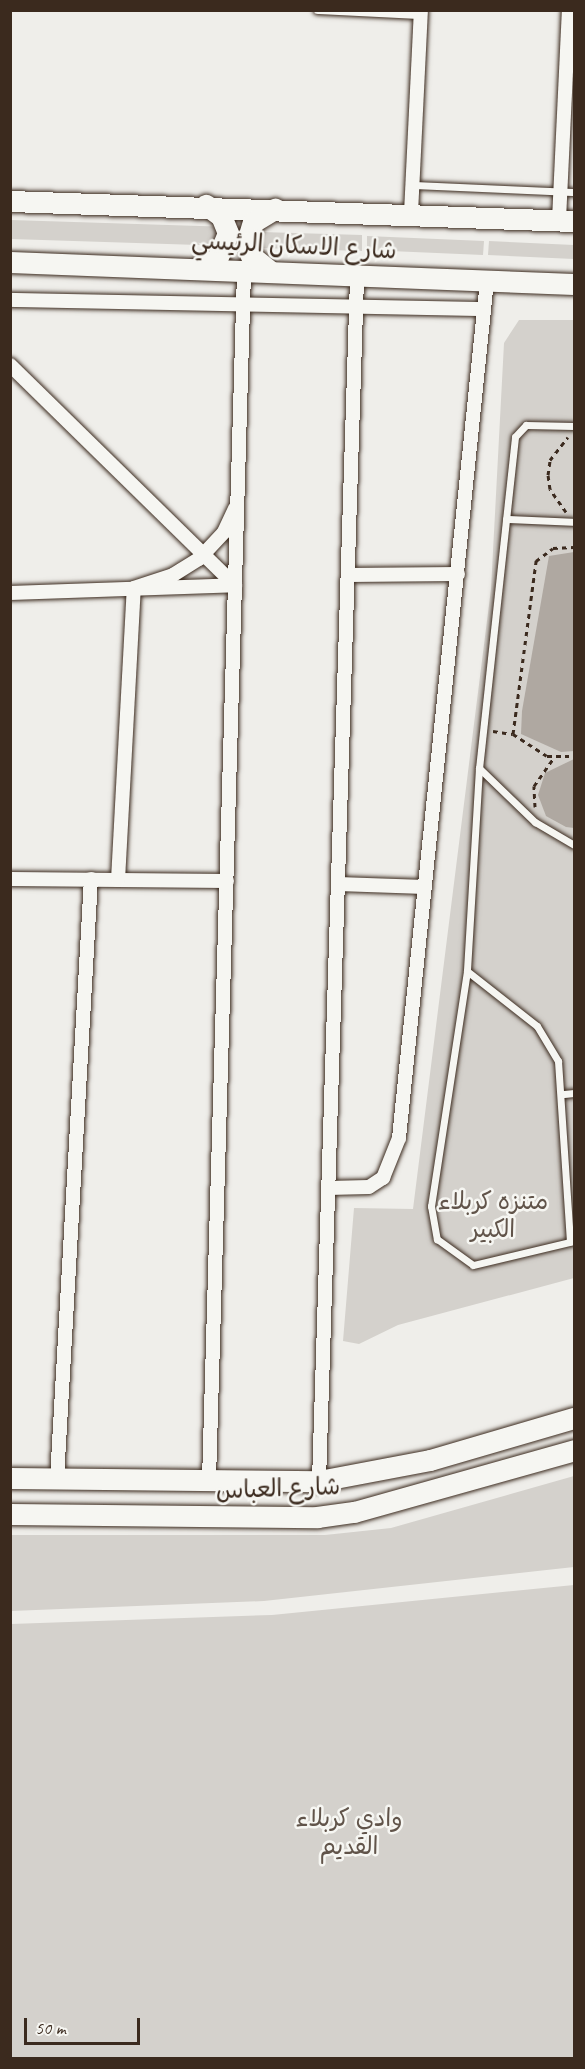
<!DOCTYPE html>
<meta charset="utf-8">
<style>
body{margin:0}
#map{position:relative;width:585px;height:2069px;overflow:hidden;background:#efeeea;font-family:Caveat,"Playpen Sans Arabic",sans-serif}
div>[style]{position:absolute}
.green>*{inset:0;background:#d4d1cc}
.water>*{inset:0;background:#afa8a1}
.path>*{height:3px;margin-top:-1.5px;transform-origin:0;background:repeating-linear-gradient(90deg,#3b2a1e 0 4.5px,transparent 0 9px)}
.roads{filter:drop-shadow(0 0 2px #3b2a1e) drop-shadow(0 0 2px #3b2a1e)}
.lane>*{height:7px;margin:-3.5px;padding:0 3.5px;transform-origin:3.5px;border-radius:3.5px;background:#f6f6f2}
.street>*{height:14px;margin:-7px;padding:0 7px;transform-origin:7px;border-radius:7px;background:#f6f6f2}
.primary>*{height:21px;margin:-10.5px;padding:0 10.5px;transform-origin:10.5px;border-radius:10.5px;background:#f6f6f2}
span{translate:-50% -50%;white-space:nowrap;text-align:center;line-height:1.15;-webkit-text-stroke:5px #f6f6f2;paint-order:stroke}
.street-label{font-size:24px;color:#3b2a1e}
.park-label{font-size:24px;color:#61544a}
.frame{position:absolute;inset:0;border:12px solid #3b2a1e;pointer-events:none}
.scale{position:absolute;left:24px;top:2018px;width:116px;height:27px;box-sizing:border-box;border:3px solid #3b2a1e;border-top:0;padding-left:8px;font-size:18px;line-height:21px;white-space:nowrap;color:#3b2a1e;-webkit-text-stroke:4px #f6f6f2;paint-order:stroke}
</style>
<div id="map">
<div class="green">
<i style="clip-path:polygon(11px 220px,231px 227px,230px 246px,11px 239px)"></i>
<i style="clip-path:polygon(261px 232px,362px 235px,362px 251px,260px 248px)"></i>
<i style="clip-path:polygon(367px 236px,484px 241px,483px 255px,367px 250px)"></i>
<i style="clip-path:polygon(489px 241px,574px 245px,574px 259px,488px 255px)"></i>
<i style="clip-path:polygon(519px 320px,574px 320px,574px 1278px,398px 1325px,359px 1344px,343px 1341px,354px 1208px,413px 1209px,491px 589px,504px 343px)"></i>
<i style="clip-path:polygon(574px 1476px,574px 1567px,264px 1601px,11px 1611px,11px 1535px,325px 1535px,391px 1528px)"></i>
<i style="clip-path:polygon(574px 1585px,574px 2058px,11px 2058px,11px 1624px,272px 1615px)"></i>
</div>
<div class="water">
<i style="clip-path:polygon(574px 552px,574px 751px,561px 752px,521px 734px,522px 711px,549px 556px)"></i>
<i style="clip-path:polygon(574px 759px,574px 828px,566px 827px,546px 816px,538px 795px,545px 773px)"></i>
</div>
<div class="path">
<i style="left:566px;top:512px;width:28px;rotate:-125deg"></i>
<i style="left:550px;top:489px;width:14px;rotate:-98deg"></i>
<i style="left:548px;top:475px;width:15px;rotate:-82deg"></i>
<i style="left:550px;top:460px;width:29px;rotate:-52deg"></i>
<i style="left:493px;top:731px;width:20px;rotate:9deg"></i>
<i style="left:513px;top:734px;width:40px;rotate:32.9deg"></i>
<i style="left:547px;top:756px;width:27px"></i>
<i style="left:513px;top:734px;width:175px;rotate:-82.4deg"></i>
<i style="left:536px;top:561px;width:21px;rotate:-37deg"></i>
<i style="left:553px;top:548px;width:21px;rotate:-3deg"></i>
<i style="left:535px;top:807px;width:21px;rotate:-93deg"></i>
<i style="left:534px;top:786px;width:35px;rotate:-55deg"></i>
</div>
<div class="roads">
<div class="lane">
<i style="left:317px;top:10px;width:103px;rotate:2.8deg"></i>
<i style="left:412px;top:185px;width:162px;rotate:2.5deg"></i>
<i style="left:574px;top:426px;width:48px;rotate:-178.8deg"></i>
<i style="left:526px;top:425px;width:16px;rotate:133deg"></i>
<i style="left:515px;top:437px;width:333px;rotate:96.2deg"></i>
<i style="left:479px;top:768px;width:203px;rotate:93.4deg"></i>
<i style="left:467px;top:971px;width:238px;rotate:98.7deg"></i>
<i style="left:431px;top:1206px;width:34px;rotate:80deg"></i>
<i style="left:437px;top:1239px;width:44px;rotate:35.8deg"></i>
<i style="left:473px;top:1265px;width:104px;rotate:-13.4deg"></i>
<i style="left:506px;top:519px;width:68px;rotate:2.5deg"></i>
<i style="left:479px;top:768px;width:78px;rotate:44deg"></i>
<i style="left:535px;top:822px;width:45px;rotate:30.5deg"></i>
<i style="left:467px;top:971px;width:89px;rotate:38.2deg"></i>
<i style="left:537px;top:1026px;width:41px;rotate:59deg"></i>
<i style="left:558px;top:1061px;width:181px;rotate:86.2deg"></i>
<i style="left:564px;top:1094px;width:10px;rotate:-6deg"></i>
</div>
<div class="street">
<i style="left:411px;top:213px;width:203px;rotate:-87.2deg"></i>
<i style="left:559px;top:220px;width:210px;rotate:-87.3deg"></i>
<i style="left:10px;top:300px;width:474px;rotate:1.1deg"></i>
<i style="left:10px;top:365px;width:315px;rotate:44.4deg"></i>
<i style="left:348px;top:575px;width:110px;rotate:-0.5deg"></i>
<i style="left:10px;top:593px;width:225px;rotate:-2deg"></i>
<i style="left:10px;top:879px;width:217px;rotate:0.5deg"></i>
<i style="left:118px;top:880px;width:292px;rotate:-86.9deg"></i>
<i style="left:134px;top:588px;width:41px;rotate:-18.4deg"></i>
<i style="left:173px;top:575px;width:31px;rotate:-32deg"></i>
<i style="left:199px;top:559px;width:37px;rotate:-47deg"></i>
<i style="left:224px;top:532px;width:26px;rotate:-65deg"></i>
<i style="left:338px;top:884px;width:87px;rotate:2deg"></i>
<i style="left:328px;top:1188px;width:41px;rotate:-1.4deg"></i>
<i style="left:369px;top:1187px;width:17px;rotate:-33deg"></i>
<i style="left:383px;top:1178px;width:43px;rotate:-68.2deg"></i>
<i style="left:399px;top:1138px;width:862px;rotate:-84.14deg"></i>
<i style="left:57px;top:1479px;width:601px;rotate:-86.76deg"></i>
<i style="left:209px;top:1480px;width:1210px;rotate:-88.34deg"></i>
<i style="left:319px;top:1481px;width:1206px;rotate:-88.19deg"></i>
</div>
<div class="primary">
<i style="left:10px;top:201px;width:564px;rotate:2.03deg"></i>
<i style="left:10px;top:262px;width:564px;rotate:2.23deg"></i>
<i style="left:200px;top:266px;width:18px;rotate:-22deg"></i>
<i style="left:217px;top:259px;width:28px;rotate:-67deg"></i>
<i style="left:228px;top:233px;width:18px;rotate:-112deg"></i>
<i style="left:221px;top:216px;width:19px;rotate:-144deg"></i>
<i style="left:271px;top:272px;width:26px;rotate:-141deg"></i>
<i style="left:251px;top:256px;width:18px;rotate:-99deg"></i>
<i style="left:248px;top:238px;width:17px;rotate:-73deg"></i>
<i style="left:253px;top:222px;width:26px;rotate:-31deg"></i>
<i style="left:10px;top:1478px;width:309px;rotate:0.6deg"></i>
<i style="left:319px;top:1481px;width:113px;rotate:-10.7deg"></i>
<i style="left:430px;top:1460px;width:150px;rotate:-16.3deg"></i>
<i style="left:10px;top:1514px;width:307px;rotate:0.6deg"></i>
<i style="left:317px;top:1517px;width:37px;rotate:-8deg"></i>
<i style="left:354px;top:1512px;width:229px;rotate:-15.7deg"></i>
</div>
</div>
<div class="street-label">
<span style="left:294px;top:246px;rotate:3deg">شارع الاسكان الرئيسي</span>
<span style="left:278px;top:1489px;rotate:-2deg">شارع العباس</span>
</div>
<div class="park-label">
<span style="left:493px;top:1216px">متنزه كربلاء<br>الكبير</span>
<span style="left:349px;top:1833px">وادي كربلاء<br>القديم</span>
</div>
<div class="frame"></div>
<div class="scale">50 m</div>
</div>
